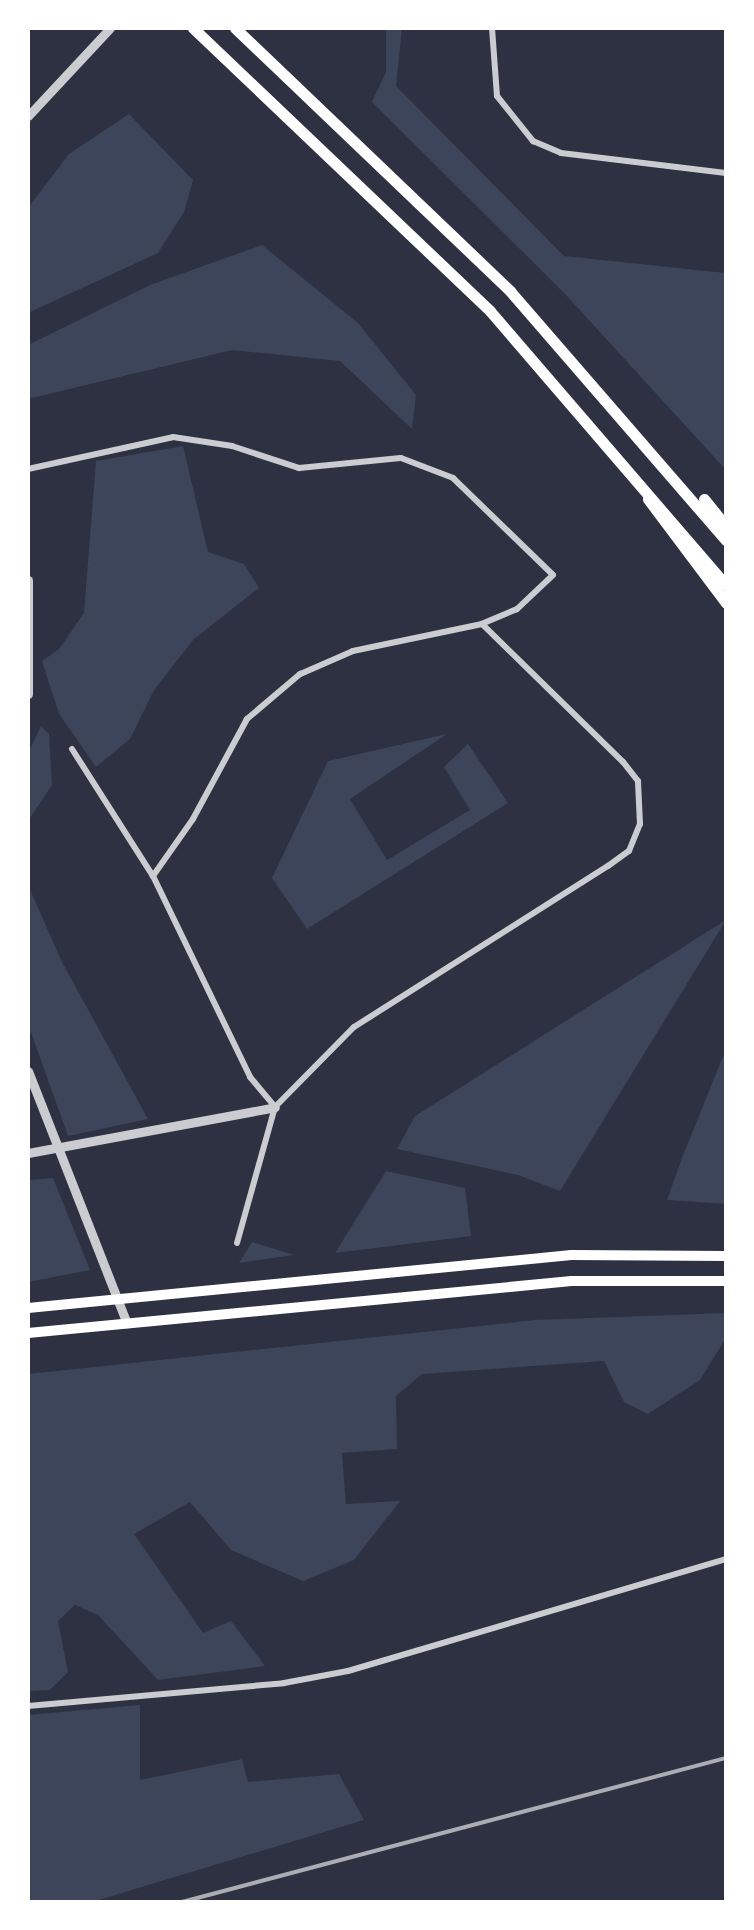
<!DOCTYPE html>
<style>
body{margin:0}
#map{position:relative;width:754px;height:1930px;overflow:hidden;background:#2d3142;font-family:Poppins,sans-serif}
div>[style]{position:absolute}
.green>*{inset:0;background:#3c4559}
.minor>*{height:6px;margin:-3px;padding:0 3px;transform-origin:3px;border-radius:3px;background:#caccd0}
.tertiary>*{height:9px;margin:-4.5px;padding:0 4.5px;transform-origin:4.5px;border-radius:4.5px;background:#caccd0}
.secondary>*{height:10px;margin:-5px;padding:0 5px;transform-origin:5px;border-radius:5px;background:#fff}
.trunk>*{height:11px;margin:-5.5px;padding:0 5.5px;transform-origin:5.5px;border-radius:5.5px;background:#fff}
.rail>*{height:4px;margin:-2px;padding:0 2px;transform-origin:2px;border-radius:2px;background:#abadb3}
span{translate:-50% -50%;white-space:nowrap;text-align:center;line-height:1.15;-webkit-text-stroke:8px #fff;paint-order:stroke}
.frame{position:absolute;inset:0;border:30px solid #fff;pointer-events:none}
</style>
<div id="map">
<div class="green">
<i style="clip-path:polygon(386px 28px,402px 28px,396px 86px,564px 256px,726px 273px,726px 470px,566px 295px,372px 102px,386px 72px)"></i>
<i style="clip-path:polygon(129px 114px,193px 180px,184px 212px,158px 253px,28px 313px,28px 208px,69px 154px)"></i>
<i style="clip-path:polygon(262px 245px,358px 323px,416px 395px,412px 429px,340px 361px,232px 350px,28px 399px,28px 345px,150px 285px)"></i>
<i style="clip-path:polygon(183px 446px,208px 552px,244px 564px,259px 588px,194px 639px,154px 690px,130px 739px,96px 767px,59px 714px,42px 661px,59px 649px,84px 613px,96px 461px)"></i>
<i style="clip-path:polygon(41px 726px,49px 734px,52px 785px,28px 821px,28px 753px)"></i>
<i style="clip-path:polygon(447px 734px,350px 799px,387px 860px,470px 810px,444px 767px,468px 744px,508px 803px,307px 929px,272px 878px,328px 761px)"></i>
<i style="clip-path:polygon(28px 885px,62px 962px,148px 1119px,68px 1136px,28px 1024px)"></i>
<i style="clip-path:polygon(726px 920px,560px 1191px,518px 1175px,397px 1149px,415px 1116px)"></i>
<i style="clip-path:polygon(726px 1049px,726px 1204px,667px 1200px,682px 1158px)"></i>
<i style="clip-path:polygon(386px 1171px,465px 1188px,471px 1236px,335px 1253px)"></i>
<i style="clip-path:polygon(53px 1178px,90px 1270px,28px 1282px,28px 1180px)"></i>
<i style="clip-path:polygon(252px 1242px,294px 1255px,239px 1263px)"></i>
<i style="clip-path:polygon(726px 1313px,726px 1338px,700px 1380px,648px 1414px,624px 1402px,604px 1361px,422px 1374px,396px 1396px,397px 1449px,342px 1453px,346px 1504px,400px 1501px,354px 1560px,303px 1581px,231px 1550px,190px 1502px,134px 1534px,203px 1633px,231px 1621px,265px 1666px,158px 1680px,98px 1615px,75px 1605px,58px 1621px,68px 1672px,50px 1690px,28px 1691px,28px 1374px,535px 1320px)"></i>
<i style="clip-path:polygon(140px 1705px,140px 1780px,242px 1759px,248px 1782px,339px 1774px,364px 1820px,92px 1902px,28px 1902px,28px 1715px)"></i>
</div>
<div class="minor">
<i style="left:492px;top:28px;width:68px;rotate:85.8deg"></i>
<i style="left:497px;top:96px;width:58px;rotate:51.3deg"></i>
<i style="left:533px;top:141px;width:30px;rotate:23deg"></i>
<i style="left:561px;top:153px;width:166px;rotate:6.9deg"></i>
<i style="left:28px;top:469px;width:148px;rotate:-12.4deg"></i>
<i style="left:173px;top:437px;width:60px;rotate:8.7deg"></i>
<i style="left:232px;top:446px;width:71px;rotate:18.2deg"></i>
<i style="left:299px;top:468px;width:102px;rotate:-5.6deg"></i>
<i style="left:401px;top:458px;width:56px;rotate:21deg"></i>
<i style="left:453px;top:478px;width:139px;rotate:44.1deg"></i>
<i style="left:553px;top:575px;width:50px;rotate:136.6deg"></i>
<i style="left:517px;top:609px;width:38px;rotate:157deg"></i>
<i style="left:482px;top:624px;width:132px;rotate:168.2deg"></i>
<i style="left:353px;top:651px;width:58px;rotate:156.5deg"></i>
<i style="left:300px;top:674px;width:70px;rotate:139.7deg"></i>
<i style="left:247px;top:719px;width:114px;rotate:118.4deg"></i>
<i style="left:193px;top:819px;width:70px;rotate:125.1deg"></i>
<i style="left:72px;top:749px;width:151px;rotate:57.5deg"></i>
<i style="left:153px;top:876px;width:223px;rotate:64.2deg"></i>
<i style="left:250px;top:1077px;width:38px;rotate:50deg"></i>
<i style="left:237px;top:1243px;width:141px;rotate:-74.4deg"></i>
<i style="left:275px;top:1107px;width:112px;rotate:-45.4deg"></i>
<i style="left:354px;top:1027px;width:301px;rotate:-32.4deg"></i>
<i style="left:608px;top:866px;width:26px;rotate:-36deg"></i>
<i style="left:629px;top:851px;width:29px;rotate:-68deg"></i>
<i style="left:640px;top:824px;width:43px;rotate:-92.7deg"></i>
<i style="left:638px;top:781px;width:24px;rotate:-128deg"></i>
<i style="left:623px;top:762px;width:197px;rotate:-135.6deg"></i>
<i style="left:28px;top:1706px;width:257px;rotate:-5.1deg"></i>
<i style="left:284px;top:1683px;width:65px;rotate:-10.6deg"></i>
<i style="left:348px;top:1671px;width:394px;rotate:-16.5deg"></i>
</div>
<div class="tertiary">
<i style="left:28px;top:116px;width:120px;rotate:-47deg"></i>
<i style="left:28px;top:580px;width:114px;rotate:90deg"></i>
<i style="left:28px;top:1071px;width:271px;rotate:68.6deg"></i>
<i style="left:28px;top:1153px;width:251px;rotate:-10.5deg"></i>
</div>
<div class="secondary">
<i style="left:28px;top:1308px;width:546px;rotate:-5.57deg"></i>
<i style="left:571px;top:1255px;width:155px;rotate:0.4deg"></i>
<i style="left:28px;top:1333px;width:546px;rotate:-5.46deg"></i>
<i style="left:572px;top:1281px;width:154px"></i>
</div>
<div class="trunk">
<i style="left:193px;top:28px;width:410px;rotate:43.6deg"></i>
<i style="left:490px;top:311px;width:362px;rotate:49.3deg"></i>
<i style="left:235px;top:28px;width:381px;rotate:43.7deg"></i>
<i style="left:510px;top:291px;width:330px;rotate:49.1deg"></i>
<i style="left:648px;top:499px;width:130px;rotate:53.1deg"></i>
<i style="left:704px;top:499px;width:35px;rotate:51deg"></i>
</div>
<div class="rail">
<i style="left:182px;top:1902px;width:563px;rotate:-14.83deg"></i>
</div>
<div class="frame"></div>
</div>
